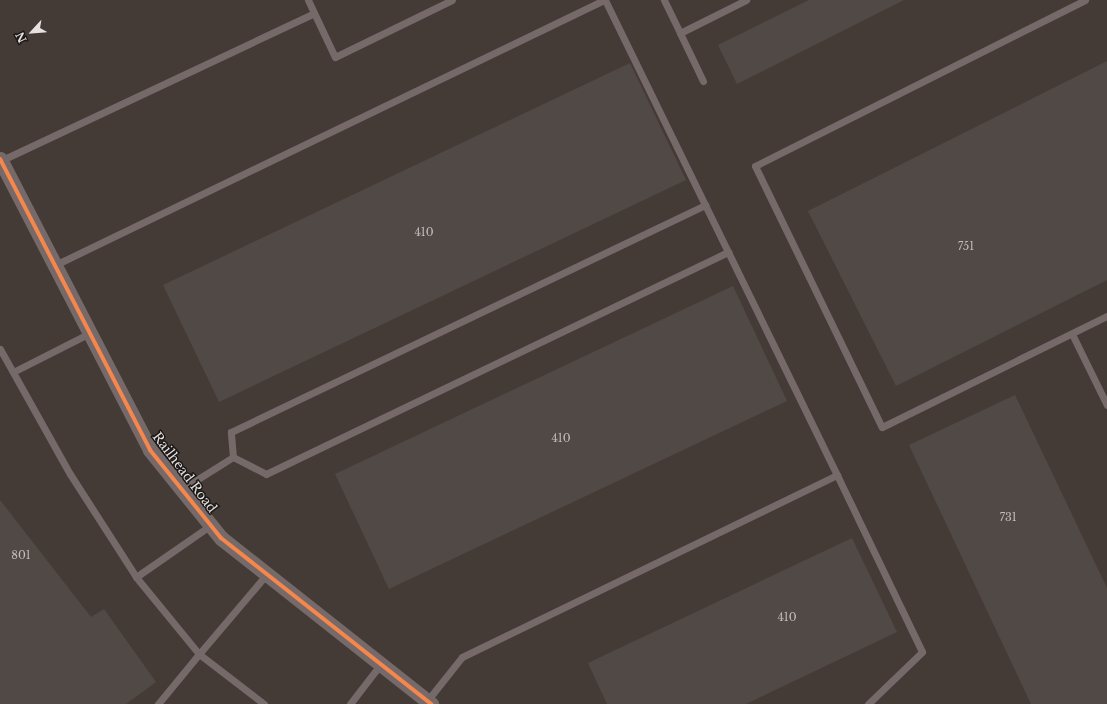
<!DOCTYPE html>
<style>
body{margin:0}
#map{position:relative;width:1107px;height:704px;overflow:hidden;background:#34312f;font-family:"Libre Baskerville",serif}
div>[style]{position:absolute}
.built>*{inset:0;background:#453b36}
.building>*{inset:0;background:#514946}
.service>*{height:7px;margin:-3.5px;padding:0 3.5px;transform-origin:3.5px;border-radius:3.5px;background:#756a69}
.minor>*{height:15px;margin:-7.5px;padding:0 7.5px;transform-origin:7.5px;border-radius:7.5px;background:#756a69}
.cycleway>*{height:4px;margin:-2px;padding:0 2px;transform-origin:2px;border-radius:2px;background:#f5874c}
span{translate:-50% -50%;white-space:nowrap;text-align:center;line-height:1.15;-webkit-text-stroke:3px #1b1817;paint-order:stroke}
.number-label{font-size:11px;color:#c0bcba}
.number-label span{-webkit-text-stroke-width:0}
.street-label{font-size:13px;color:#e5e2e0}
.north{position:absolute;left:12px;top:12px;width:40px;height:40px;-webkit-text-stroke:3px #1b1817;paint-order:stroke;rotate:244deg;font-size:11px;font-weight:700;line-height:16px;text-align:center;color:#e5e2e0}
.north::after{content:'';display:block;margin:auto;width:14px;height:18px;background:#e5e2e0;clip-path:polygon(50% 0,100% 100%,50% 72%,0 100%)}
</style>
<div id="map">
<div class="built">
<i style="clip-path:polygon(0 0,1107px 0,1107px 704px,0 704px)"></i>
</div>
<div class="building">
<i style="clip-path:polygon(809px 0,904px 0,737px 84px,718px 45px)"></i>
<i style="clip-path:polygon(1107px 61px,1107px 280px,896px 386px,808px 211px)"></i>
<i style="clip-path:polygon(630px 63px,686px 180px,219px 402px,163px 285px)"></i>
<i style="clip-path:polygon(733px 286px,787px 401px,389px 589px,335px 474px)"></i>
<i style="clip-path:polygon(1015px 395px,1107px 588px,1107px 704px,1031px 704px,909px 445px)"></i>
<i style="clip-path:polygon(0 500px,91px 617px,104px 609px,156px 682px,126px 704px,0 704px)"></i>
<i style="clip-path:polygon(852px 538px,897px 632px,746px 704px,607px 704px,588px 663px)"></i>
</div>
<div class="service">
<i style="left:308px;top:0;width:63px;rotate:64.7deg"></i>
<i style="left:335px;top:57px;width:130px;rotate:-26deg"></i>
<i style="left:605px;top:0;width:529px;rotate:63.97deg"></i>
<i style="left:664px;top:0;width:37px;rotate:64deg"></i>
<i style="left:1085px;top:0;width:369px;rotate:153.3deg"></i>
<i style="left:755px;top:166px;width:290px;rotate:64.1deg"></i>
<i style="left:882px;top:427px;width:251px;rotate:-26.3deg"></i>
<i style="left:703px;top:81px;width:53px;rotate:-115.6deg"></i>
<i style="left:680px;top:33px;width:74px;rotate:-26.6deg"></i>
<i style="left:0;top:161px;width:347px;rotate:-25.2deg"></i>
<i style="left:55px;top:265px;width:610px;rotate:-25.77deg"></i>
<i style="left:1072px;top:334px;width:79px;rotate:63.8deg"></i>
<i style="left:0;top:349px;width:143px;rotate:60.8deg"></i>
<i style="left:70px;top:474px;width:122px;rotate:57.3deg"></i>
<i style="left:136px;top:577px;width:99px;rotate:50.7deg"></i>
<i style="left:199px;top:654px;width:65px;rotate:129.4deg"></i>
<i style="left:13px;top:372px;width:86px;rotate:-26.9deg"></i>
<i style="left:233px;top:457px;width:25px;rotate:-95deg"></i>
<i style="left:231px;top:432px;width:526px;rotate:-25.59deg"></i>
<i style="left:182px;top:489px;width:60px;rotate:-32.1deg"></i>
<i style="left:233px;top:457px;width:37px;rotate:27deg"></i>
<i style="left:266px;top:474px;width:513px;rotate:-25.67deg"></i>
<i style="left:136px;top:577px;width:91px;rotate:-34.7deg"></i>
<i style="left:427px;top:701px;width:56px;rotate:-51.5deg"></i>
<i style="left:462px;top:657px;width:417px;rotate:-25.9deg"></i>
<i style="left:837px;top:475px;width:196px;rotate:64.3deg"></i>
<i style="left:922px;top:652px;width:75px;rotate:136.1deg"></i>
<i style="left:264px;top:704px;width:82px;rotate:-142.4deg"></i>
<i style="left:199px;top:654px;width:104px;rotate:-49.7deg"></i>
<i style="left:350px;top:704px;width:49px;rotate:-52.4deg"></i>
</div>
<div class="minor">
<i style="left:0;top:159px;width:327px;rotate:62.7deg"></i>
<i style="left:150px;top:450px;width:113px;rotate:51.1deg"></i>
<i style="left:221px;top:538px;width:268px;rotate:38.3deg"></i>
</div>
<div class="cycleway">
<i style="left:0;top:159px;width:327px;rotate:62.7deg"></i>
<i style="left:150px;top:450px;width:113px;rotate:51.1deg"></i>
<i style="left:221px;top:538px;width:268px;rotate:38.3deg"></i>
</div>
<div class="number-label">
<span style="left:424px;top:232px">410</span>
<span style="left:966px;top:246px">751</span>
<span style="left:561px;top:438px">410</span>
<span style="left:1008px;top:517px">731</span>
<span style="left:21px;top:555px">801</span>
<span style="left:787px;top:617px">410</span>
</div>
<div class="street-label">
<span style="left:184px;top:473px;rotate:53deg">Railhead Road</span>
</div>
<div class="north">N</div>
</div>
